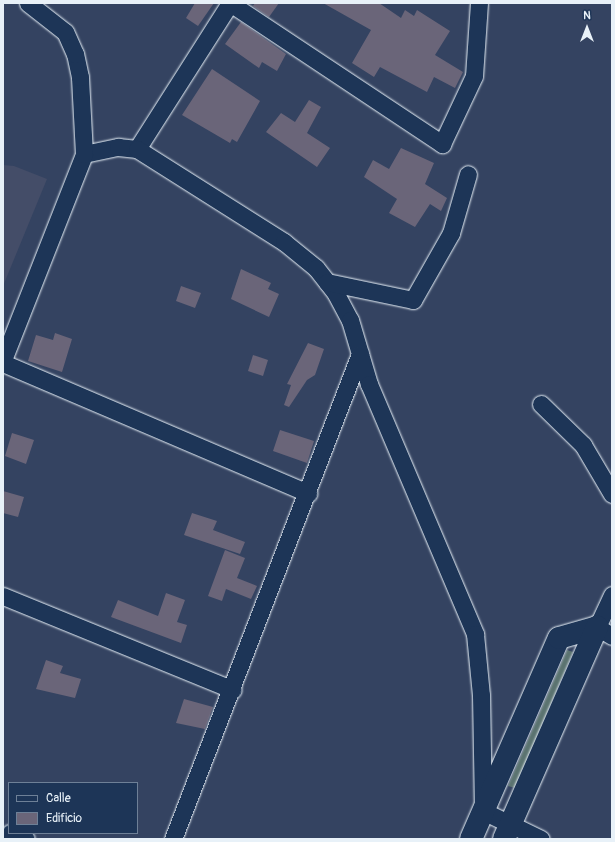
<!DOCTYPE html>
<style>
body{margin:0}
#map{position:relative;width:615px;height:842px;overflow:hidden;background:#344361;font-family:Pangolin,sans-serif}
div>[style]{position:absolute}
.built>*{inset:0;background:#444d68}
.green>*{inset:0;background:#5b7370}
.building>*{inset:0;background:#6a6579}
.roads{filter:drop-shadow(0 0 1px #e8f1f8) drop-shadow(0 0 1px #e8f1f8)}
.minor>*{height:17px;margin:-8.5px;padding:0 8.5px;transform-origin:8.5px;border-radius:8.5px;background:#1d3557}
.tertiary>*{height:22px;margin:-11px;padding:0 11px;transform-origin:11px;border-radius:11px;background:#1d3557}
span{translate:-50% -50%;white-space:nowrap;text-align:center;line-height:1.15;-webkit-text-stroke:4px #1d3557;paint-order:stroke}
.frame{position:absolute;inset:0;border:4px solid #e8f1f8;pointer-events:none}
.legend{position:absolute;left:8px;top:782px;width:130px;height:52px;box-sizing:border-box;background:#1d3557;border:1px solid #6e8097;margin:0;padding:5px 7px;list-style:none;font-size:12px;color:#e8f1f8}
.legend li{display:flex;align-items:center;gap:8px;height:20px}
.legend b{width:20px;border:1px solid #6e8097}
.north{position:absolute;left:567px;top:8px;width:40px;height:40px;-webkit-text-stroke:3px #1d3557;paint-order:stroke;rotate:0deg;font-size:11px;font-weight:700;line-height:16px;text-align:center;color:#e8f1f8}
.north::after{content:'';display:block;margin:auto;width:14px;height:18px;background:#e8f1f8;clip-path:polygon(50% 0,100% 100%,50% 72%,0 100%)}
</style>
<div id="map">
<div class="built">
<i style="clip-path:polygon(3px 165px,14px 166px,47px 179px,3px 286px)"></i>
</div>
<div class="green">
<i style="clip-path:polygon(567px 650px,573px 652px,515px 788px,508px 786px)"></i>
</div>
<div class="building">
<i style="clip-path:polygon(195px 3px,214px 3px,198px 26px,186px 18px)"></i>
<i style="clip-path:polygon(255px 3px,279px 3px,269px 17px,253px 6px)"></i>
<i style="clip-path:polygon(323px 3px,379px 3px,401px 18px,405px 10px,414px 16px,417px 10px,450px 31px,435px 55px,463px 72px,455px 88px,434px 77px,427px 92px,380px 67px,374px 77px,352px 63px,371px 30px)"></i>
<i style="clip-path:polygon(241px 22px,286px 54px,277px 71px,262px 62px,259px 68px,225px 44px)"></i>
<i style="clip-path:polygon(212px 69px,260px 101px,237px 142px,232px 139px,230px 143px,182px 115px)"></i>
<i style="clip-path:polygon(309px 100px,321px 107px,307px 133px,330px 148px,317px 167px,266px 132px,281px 113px,295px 122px)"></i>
<i style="clip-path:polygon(401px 148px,434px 163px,425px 184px,447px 198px,441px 211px,430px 204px,415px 227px,389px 213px,397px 199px,364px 177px,373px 160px,389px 169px)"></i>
<i style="clip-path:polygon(241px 269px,271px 283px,268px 289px,279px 294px,269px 317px,231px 299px)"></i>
<i style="clip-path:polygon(181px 286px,201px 293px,195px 308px,176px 301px)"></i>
<i style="clip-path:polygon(55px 333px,72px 339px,62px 372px,28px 361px,36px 335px,53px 340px)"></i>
<i style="clip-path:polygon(308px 343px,324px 349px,315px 375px,307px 380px,289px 407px,284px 405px,291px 385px,287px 384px)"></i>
<i style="clip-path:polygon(253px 355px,268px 360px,263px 376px,248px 371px)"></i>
<i style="clip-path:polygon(280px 430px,314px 441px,307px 463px,273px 451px)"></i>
<i style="clip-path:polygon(12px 433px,34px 440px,26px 464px,5px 456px)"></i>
<i style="clip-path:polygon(3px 491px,24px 497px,18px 517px,3px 513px)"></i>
<i style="clip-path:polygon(192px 513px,217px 521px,213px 530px,245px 542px,240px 554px,184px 535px)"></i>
<i style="clip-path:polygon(225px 550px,245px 558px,237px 578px,257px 586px,251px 599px,226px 589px,222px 601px,208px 596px)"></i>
<i style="clip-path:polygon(166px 593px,185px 600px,177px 622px,187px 625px,181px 643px,111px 617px,118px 600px,158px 616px)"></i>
<i style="clip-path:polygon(46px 660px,63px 666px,60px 673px,81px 679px,75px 698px,36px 689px)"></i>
<i style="clip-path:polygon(184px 699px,213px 707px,205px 729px,176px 723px)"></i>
</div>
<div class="roads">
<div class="minor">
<i style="left:230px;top:3px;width:255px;rotate:33.6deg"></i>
<i style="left:442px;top:144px;width:75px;rotate:-64.8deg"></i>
<i style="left:474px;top:76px;width:73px;rotate:-86.1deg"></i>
<i style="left:137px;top:149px;width:173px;rotate:-57.5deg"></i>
<i style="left:84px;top:154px;width:35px;rotate:-12deg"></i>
<i style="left:118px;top:147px;width:19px;rotate:6deg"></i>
<i style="left:137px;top:149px;width:174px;rotate:32.3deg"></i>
<i style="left:284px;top:242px;width:41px;rotate:39.1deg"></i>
<i style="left:316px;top:268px;width:33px;rotate:52deg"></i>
<i style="left:336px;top:294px;width:30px;rotate:62deg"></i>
<i style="left:350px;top:320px;width:67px;rotate:73.5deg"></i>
<i style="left:369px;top:384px;width:272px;rotate:67deg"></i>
<i style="left:475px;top:634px;width:61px;rotate:84.4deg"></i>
<i style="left:481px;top:695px;width:116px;rotate:89deg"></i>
<i style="left:483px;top:811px;width:64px;rotate:25.8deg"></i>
<i style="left:327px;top:282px;width:88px;rotate:11.8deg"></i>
<i style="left:413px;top:300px;width:77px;rotate:-60.4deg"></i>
<i style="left:451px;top:233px;width:61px;rotate:-73.9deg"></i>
<i style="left:3px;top:360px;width:221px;rotate:-68.5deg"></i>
<i style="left:84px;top:154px;width:77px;rotate:-93deg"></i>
<i style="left:80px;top:77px;width:24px;rotate:-102deg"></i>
<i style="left:75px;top:54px;width:24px;rotate:-114deg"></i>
<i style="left:65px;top:32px;width:47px;rotate:-141.9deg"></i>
<i style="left:3px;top:363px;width:332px;rotate:23.1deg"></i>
<i style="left:541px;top:404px;width:59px;rotate:44.3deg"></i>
<i style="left:583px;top:445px;width:57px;rotate:59.4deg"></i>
<i style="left:612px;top:595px;width:35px;rotate:115deg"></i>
<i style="left:597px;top:627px;width:17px;rotate:31deg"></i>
<i style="left:3px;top:596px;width:248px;rotate:22.2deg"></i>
<i style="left:10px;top:833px;width:17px;rotate:21deg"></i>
<i style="left:173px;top:839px;width:520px;rotate:-68.92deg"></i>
</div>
<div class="tertiary">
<i style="left:471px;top:839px;width:219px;rotate:-66.4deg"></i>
<i style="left:559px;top:638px;width:40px;rotate:-16deg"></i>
<i style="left:504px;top:839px;width:232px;rotate:-66.3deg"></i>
</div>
</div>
<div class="frame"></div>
<ul class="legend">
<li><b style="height:5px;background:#1d3557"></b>Calle</li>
<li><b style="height:11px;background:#6a6579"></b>Edificio</li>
</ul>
<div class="north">N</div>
</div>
